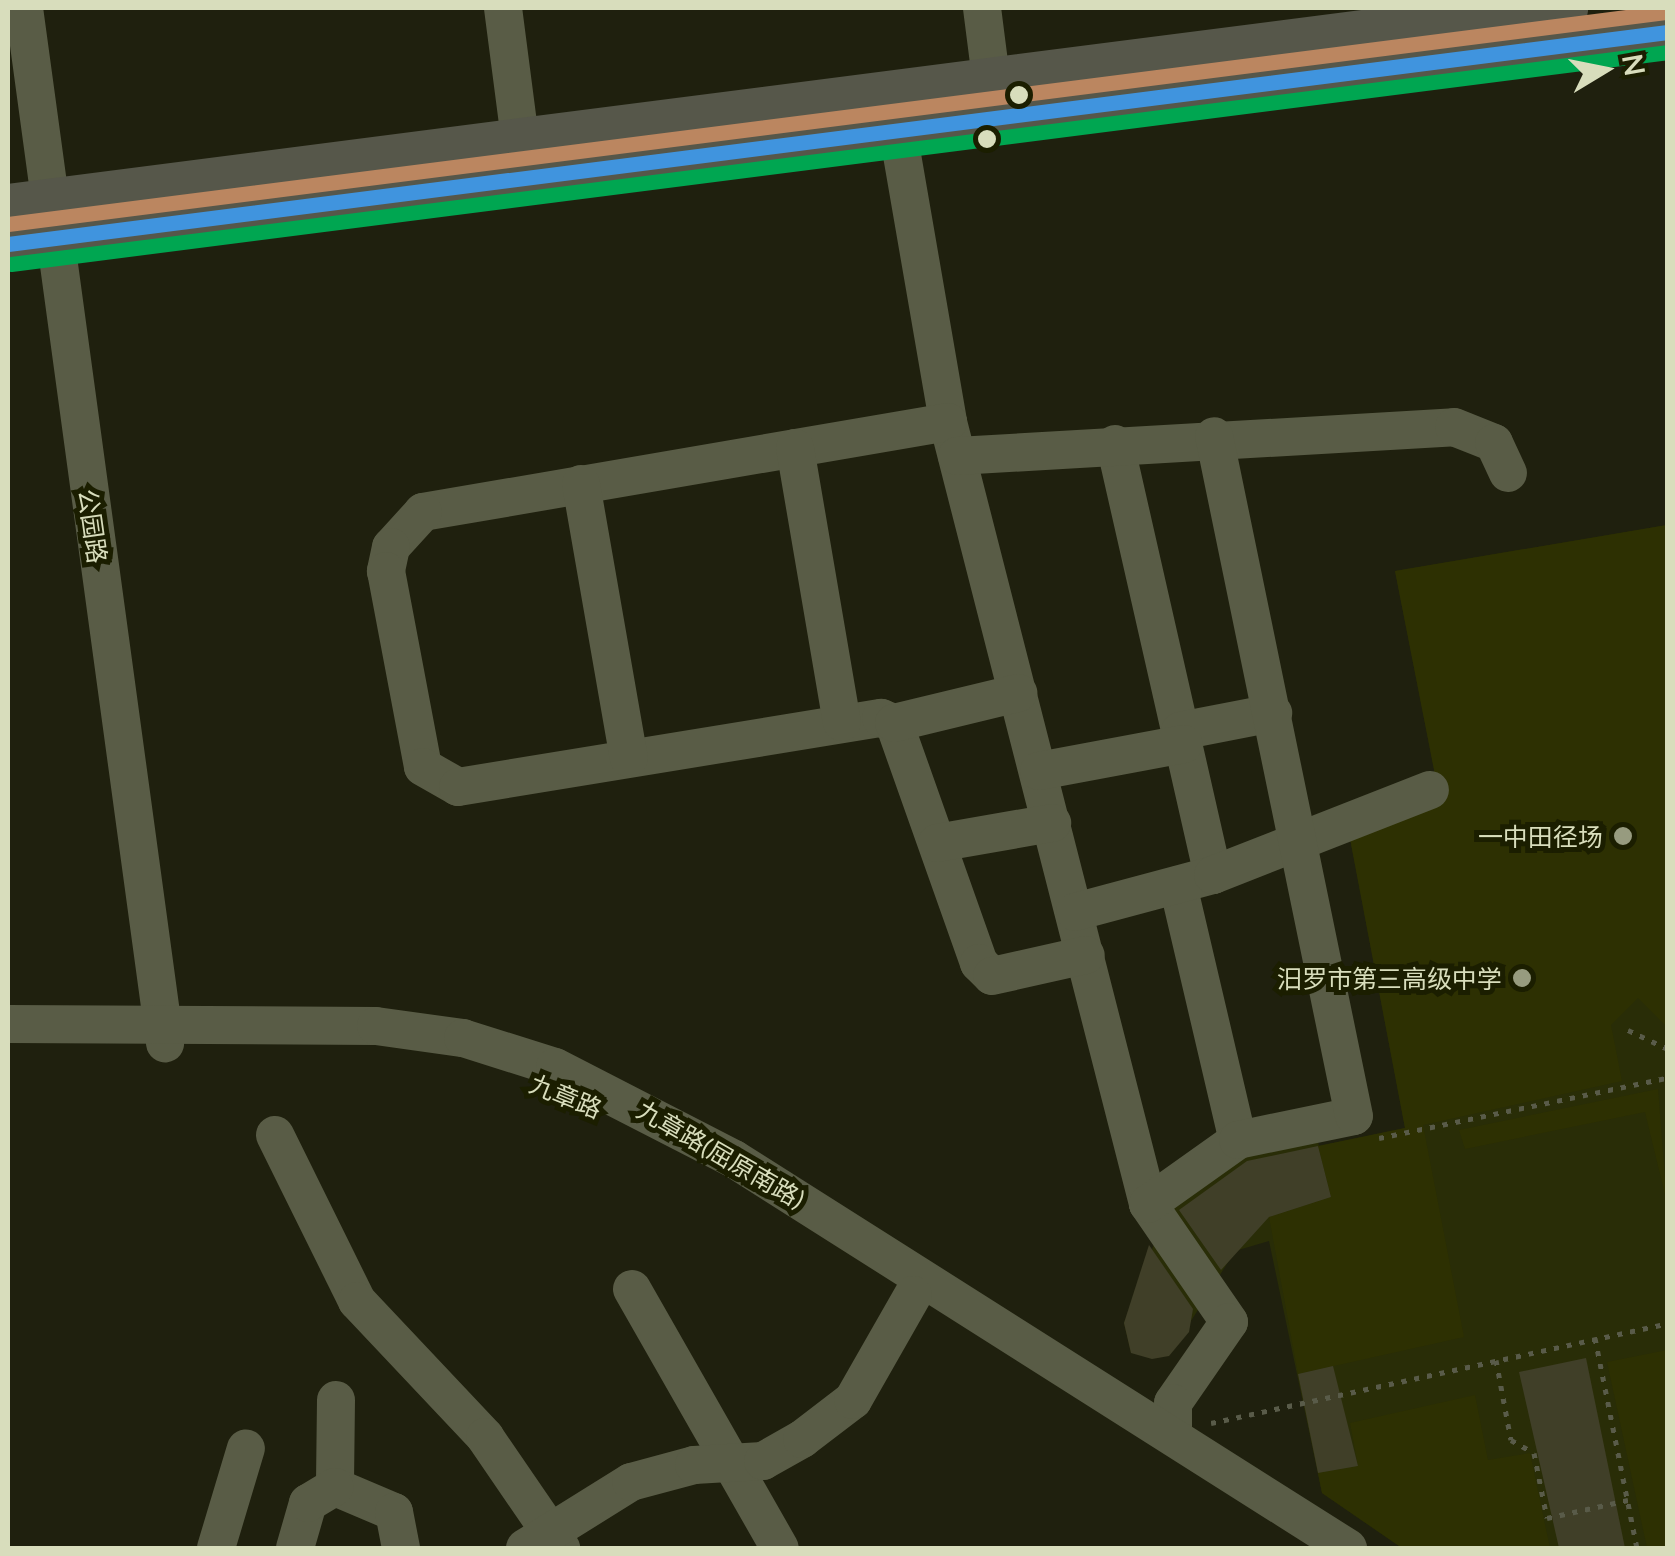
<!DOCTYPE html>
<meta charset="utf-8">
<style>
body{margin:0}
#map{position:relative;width:1675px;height:1556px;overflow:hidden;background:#1f200e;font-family:Lato,"Noto Sans SC",sans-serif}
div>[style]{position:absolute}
.built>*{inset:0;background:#292d07}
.green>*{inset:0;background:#2d3002}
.building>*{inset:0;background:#403f28}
.path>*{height:5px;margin-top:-2.5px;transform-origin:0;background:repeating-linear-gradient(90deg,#595b49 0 5px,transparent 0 13px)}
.minor>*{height:38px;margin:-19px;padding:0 19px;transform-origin:19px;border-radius:19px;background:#595c46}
.major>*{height:48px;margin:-24px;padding:0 24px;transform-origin:24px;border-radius:24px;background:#56574a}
.bus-1>*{height:15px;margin:-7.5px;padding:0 7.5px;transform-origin:7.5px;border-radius:7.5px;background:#4094de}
.bus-2>*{height:15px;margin:-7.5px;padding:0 7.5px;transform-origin:7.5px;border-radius:7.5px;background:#00a651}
.bus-3>*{height:15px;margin:-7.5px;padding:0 7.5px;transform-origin:7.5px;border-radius:7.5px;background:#bb8660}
.dots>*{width:28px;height:28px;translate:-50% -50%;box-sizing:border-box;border:5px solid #1b1e00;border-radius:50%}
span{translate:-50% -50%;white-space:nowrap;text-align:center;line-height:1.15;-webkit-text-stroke:10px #1b1e00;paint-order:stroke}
.street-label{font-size:25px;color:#d8ddbc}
.poi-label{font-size:25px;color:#d8ddbc}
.right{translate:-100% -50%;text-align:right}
.frame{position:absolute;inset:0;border:10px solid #d8ddbc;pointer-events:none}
.north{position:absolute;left:1555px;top:20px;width:100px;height:100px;-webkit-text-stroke:8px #1b1e00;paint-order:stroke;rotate:80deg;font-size:28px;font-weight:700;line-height:40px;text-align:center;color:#d8ddbc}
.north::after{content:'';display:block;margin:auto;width:35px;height:45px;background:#d8ddbc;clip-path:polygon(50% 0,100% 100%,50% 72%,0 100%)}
</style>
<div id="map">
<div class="built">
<i style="clip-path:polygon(1667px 525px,1667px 1548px,1402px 1548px,1322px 1493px,1269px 1241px,1235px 1251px,1169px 1356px,1131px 1353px,1124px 1323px,1167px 1210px,1216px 1163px,1315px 1128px,1319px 1146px,1405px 1128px,1348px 828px,1439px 795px,1395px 571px)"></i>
</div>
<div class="green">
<i style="clip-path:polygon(1667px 525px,1667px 1027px,1638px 998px,1611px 1025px,1622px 1081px,1423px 1125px,1464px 1337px,1298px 1374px,1269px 1217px,1331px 1197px,1318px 1146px,1405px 1128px,1348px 828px,1439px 795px,1395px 571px)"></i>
<i style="clip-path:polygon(1658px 1089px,1667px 1203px,1645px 1112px,1465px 1149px,1459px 1130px)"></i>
<i style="clip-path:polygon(1667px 1350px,1667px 1548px,1647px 1548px,1607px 1362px)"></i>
<i style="clip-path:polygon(1475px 1395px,1488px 1460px,1530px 1453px,1550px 1548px,1402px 1548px,1322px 1493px,1318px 1473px,1358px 1466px,1350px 1423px)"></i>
</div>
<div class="building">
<i style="clip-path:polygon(1318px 1146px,1331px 1197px,1269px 1217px,1221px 1270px,1179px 1210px,1247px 1161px)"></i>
<i style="clip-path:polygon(1149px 1245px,1193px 1309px,1189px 1332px,1169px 1356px,1152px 1359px,1131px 1353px,1124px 1323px)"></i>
<i style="clip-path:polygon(1586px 1358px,1625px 1548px,1559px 1548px,1519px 1372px)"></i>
<i style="clip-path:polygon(1333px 1366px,1358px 1466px,1318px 1473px,1298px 1374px)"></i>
</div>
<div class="path">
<i style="left:1628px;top:1030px;width:44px;rotate:25.4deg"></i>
<i style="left:1668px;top:1068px;width:22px;rotate:90deg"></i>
<i style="left:1379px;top:1138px;width:292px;rotate:-11.8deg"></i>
<i style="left:1595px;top:1338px;width:214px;rotate:78.7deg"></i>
<i style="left:1496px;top:1360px;width:81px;rotate:79.4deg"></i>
<i style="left:1511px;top:1440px;width:26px;rotate:29deg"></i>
<i style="left:1534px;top:1453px;width:66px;rotate:78.7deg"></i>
<i style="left:1547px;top:1518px;width:83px;rotate:-12.5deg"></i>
<i style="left:1211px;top:1423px;width:468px;rotate:-12.3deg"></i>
</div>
<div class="minor">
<i style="left:24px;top:8px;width:1045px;rotate:82.24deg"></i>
<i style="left:503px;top:8px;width:132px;rotate:82.6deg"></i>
<i style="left:982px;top:8px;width:102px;rotate:82.7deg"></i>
<i style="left:897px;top:126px;width:300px;rotate:80.2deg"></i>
<i style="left:948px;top:422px;width:807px;rotate:75.65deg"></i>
<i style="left:1148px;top:1204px;width:143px;rotate:55.5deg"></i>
<i style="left:1229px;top:1322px;width:98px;rotate:124.7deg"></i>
<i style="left:1173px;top:1403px;width:28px;rotate:90deg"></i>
<i style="left:948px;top:422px;width:533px;rotate:170.27deg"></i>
<i style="left:423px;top:512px;width:47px;rotate:132.4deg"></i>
<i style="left:391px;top:547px;width:25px;rotate:102deg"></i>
<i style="left:386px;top:571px;width:199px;rotate:79.3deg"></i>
<i style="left:423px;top:767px;width:40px;rotate:29.7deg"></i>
<i style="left:458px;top:787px;width:429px;rotate:-9.3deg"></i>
<i style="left:881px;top:718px;width:14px;rotate:21deg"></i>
<i style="left:894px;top:723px;width:255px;rotate:70.5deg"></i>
<i style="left:979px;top:963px;width:18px;rotate:45deg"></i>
<i style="left:992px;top:976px;width:96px;rotate:-12.6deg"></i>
<i style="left:1115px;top:444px;width:442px;rotate:77.2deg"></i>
<i style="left:795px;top:448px;width:278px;rotate:80.3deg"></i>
<i style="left:957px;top:456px;width:498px;rotate:-3.3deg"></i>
<i style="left:1454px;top:427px;width:43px;rotate:21.8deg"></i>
<i style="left:1494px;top:443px;width:33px;rotate:65deg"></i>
<i style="left:581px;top:484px;width:278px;rotate:80.1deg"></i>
<i style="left:894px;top:723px;width:128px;rotate:-13.6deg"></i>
<i style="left:1180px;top:731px;width:95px;rotate:-11deg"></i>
<i style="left:1039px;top:771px;width:147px;rotate:-10.6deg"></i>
<i style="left:937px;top:843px;width:117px;rotate:-9.9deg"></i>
<i style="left:1178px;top:885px;width:262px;rotate:76.8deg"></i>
<i style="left:1075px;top:912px;width:143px;rotate:-15deg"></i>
<i style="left:1213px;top:875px;width:233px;rotate:-21.4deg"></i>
<i style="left:8px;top:1024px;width:368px;rotate:0.3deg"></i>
<i style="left:376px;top:1026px;width:88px;rotate:7.9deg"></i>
<i style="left:463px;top:1038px;width:96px;rotate:17.5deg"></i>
<i style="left:555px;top:1067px;width:201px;rotate:27.2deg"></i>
<i style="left:734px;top:1159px;width:727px;rotate:32.36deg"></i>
<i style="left:275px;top:1135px;width:185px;rotate:63.7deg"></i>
<i style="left:357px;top:1301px;width:187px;rotate:46.7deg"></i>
<i style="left:485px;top:1437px;width:135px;rotate:55.6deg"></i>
<i style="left:1148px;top:1204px;width:110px;rotate:-35.4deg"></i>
<i style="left:1238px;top:1140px;width:118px;rotate:-11.7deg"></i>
<i style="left:1354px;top:1116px;width:694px;rotate:-101.63deg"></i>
<i style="left:632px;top:1289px;width:298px;rotate:60.3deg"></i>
<i style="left:336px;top:1400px;width:87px;rotate:90.7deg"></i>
<i style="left:335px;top:1487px;width:64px;rotate:23deg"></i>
<i style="left:394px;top:1512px;width:37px;rotate:79deg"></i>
<i style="left:216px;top:1548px;width:104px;rotate:-73.3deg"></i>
<i style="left:295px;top:1548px;width:47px;rotate:-73.9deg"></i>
<i style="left:308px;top:1503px;width:31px;rotate:-31deg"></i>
<i style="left:525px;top:1548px;width:125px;rotate:-31.9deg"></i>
<i style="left:631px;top:1482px;width:65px;rotate:-15.1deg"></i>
<i style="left:694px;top:1465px;width:69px;rotate:-3.3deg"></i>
<i style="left:763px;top:1461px;width:45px;rotate:-29.4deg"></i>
<i style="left:802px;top:1439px;width:64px;rotate:-37.4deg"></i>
<i style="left:853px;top:1400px;width:121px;rotate:-60.3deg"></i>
</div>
<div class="major">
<i style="left:8px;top:208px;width:1569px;rotate:-7.32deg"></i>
<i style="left:8px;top:244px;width:1673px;rotate:-7.28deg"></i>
</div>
<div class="bus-1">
<i style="left:8px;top:244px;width:1673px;rotate:-7.28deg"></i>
</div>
<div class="bus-2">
<i style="left:11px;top:264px;width:1671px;rotate:-7.29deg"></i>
</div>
<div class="bus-3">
<i style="left:8px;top:224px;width:1671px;rotate:-7.29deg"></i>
</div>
<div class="dots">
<i style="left:1019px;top:95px;background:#d8ddbc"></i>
<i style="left:987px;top:139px;background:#d8ddbc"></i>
<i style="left:1623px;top:836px;background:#979b7f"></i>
<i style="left:1522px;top:978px;background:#979b7f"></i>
</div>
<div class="street-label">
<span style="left:93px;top:526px;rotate:82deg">公园路</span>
<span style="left:566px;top:1096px;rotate:22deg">九章路</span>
<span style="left:721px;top:1154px;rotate:30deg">九章路(屈原南路)</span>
</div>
<div class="poi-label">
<span class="right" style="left:1603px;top:836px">一中田径场</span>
<span class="right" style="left:1502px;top:978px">汨罗市第三高级中学</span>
</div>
<div class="frame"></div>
<div class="north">N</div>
</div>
